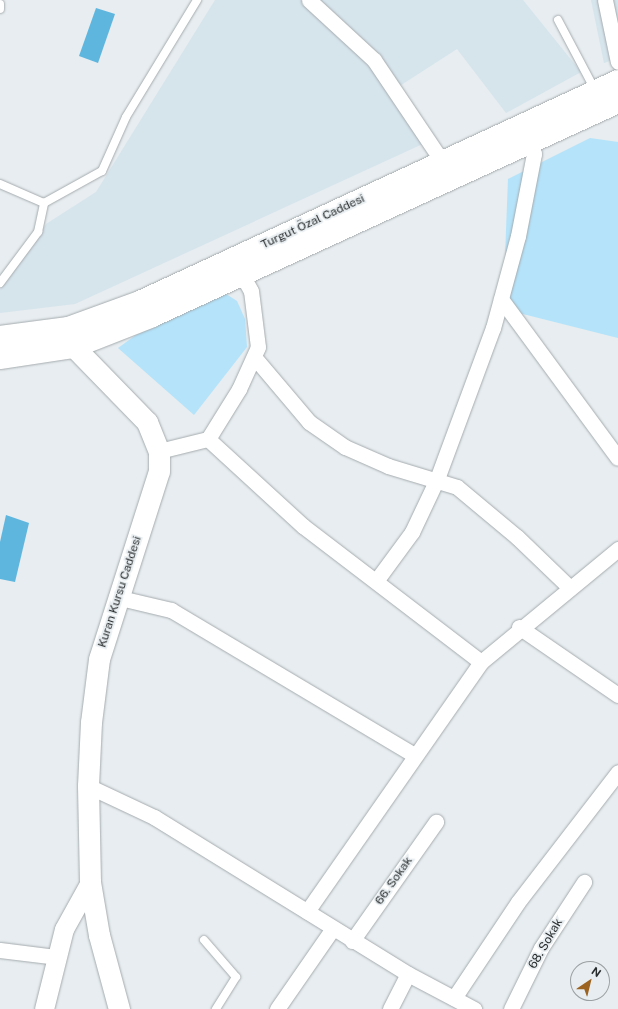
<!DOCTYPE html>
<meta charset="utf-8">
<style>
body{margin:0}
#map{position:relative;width:618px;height:1009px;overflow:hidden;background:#e7edf0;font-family:"Public Sans",sans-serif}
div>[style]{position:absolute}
.built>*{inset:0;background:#d6e4ec}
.green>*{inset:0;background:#b4e3fa}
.water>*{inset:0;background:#5eb6df}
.roads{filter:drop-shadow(0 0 1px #a5abae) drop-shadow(0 0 1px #a5abae)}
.service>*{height:8px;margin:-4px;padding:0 4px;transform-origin:4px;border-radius:4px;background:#fff}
.minor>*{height:15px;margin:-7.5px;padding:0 7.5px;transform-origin:7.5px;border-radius:7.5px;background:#fff}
.tertiary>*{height:19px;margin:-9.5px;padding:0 9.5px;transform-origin:9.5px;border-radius:9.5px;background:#fff}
.secondary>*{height:21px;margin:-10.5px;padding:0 10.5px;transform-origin:10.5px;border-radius:10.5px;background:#fff}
.primary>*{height:22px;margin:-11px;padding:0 11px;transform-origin:11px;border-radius:11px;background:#fff}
span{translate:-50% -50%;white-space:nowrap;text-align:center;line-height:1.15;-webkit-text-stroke:3.5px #e7edf0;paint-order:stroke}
.street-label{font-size:12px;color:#292c2d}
.north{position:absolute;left:570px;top:961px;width:40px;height:40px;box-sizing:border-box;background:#e7edf0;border:1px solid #9ba0a2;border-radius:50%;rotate:35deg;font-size:11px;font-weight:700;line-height:16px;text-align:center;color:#292c2d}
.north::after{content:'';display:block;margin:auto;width:14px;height:18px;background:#9c6321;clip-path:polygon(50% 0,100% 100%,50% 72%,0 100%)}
</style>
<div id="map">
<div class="built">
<i style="clip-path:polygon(215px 0,523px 0,581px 72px,506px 113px,457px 49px,395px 89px,427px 142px,75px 304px,0 313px,0 289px,46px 224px,96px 192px)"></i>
<i style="clip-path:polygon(591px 0,618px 0,618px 58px,604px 63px)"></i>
</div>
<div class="green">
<i style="clip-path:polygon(590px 138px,618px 142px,618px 338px,503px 309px,508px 179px)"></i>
<i style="clip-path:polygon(223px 292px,237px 301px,245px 319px,247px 347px,194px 415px,118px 348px,136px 335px)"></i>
</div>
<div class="water">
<i style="clip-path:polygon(96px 8px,115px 14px,98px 63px,79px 56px)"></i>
<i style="clip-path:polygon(6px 515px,29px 523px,15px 582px,0 579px,0 542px)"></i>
</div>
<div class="roads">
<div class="service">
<i style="left:0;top:4px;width:5px;rotate:90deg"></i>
<i style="left:558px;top:20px;width:79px;rotate:62.1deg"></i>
<i style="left:0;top:184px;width:48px;rotate:23.4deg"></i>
<i style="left:44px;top:203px;width:66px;rotate:-28.9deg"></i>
<i style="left:102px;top:171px;width:59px;rotate:-66deg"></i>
<i style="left:126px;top:117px;width:137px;rotate:-58.7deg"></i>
<i style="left:0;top:283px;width:64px;rotate:-53.3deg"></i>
<i style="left:38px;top:232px;width:30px;rotate:-78deg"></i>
<i style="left:204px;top:940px;width:49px;rotate:49.1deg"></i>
<i style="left:236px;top:977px;width:38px;rotate:122deg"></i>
</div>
<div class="minor">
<i style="left:309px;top:0;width:88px;rotate:42.7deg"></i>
<i style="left:374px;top:60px;width:133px;rotate:56.1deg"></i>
<i style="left:605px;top:0;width:63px;rotate:78.2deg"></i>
<i style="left:501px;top:299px;width:197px;rotate:53.7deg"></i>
<i style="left:255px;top:358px;width:84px;rotate:49.8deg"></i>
<i style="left:309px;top:422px;width:44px;rotate:34.8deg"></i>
<i style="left:345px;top:447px;width:47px;rotate:23.8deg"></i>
<i style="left:388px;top:466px;width:72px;rotate:16.9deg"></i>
<i style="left:457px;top:487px;width:78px;rotate:39.8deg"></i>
<i style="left:517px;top:537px;width:72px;rotate:43.9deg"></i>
<i style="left:208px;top:439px;width:129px;rotate:42.5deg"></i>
<i style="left:303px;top:526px;width:224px;rotate:37.4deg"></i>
<i style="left:481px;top:662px;width:304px;rotate:124.9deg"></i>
<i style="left:208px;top:439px;width:59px;rotate:-58.2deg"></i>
<i style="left:239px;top:389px;width:46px;rotate:-65.7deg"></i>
<i style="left:258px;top:347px;width:56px;rotate:-97.1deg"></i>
<i style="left:251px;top:291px;width:29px;rotate:-119deg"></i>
<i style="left:159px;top:451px;width:50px;rotate:-13.8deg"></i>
<i style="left:376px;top:581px;width:61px;rotate:-53.7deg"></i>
<i style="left:412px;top:532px;width:59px;rotate:-64.7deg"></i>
<i style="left:437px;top:479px;width:161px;rotate:-69.7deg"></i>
<i style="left:493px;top:328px;width:95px;rotate:-74.8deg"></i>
<i style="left:518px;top:236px;width:84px;rotate:-79deg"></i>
<i style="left:534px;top:154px;width:21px;rotate:-107deg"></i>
<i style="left:116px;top:597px;width:57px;rotate:13.3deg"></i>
<i style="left:171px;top:610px;width:283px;rotate:30.8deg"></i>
<i style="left:519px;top:627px;width:120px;rotate:34.5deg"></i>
<i style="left:481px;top:662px;width:178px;rotate:-39.5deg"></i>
<i style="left:88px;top:786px;width:73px;rotate:25.2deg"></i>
<i style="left:154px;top:817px;width:299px;rotate:31.7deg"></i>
<i style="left:408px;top:974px;width:75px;rotate:27.9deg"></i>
<i style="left:352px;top:941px;width:146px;rotate:-54.8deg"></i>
<i style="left:0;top:950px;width:56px;rotate:7.1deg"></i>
<i style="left:454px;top:998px;width:115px;rotate:-56.3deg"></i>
<i style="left:518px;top:902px;width:164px;rotate:-52.4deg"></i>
<i style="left:277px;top:1009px;width:98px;rotate:-55.3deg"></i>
<i style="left:390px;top:1009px;width:39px;rotate:-63deg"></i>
<i style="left:511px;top:1009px;width:68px;rotate:-63.8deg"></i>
<i style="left:541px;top:948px;width:79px;rotate:-56.9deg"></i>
</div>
<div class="tertiary">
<i style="left:44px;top:1009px;width:82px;rotate:-76deg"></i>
<i style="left:64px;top:929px;width:54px;rotate:-61deg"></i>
</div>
<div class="secondary">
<i style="left:69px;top:331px;width:17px;rotate:73deg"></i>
<i style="left:74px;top:347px;width:105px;rotate:45.8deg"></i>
<i style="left:147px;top:422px;width:31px;rotate:68deg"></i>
<i style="left:159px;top:451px;width:20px;rotate:90deg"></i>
<i style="left:159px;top:471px;width:197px;rotate:107.7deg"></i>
<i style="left:99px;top:659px;width:64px;rotate:97.2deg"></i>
<i style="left:91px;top:722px;width:64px;rotate:92.7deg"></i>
<i style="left:88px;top:786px;width:96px;rotate:88.8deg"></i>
<i style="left:90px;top:882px;width:54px;rotate:80.4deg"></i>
<i style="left:99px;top:935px;width:77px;rotate:74.9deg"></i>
</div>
<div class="primary">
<i style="left:0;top:337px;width:69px;rotate:-7.5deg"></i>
<i style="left:68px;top:328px;width:79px;rotate:-20deg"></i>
<i style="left:142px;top:301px;width:524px;rotate:-24.81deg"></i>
<i style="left:0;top:358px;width:75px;rotate:-8.5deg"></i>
<i style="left:74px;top:347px;width:82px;rotate:-21.5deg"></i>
<i style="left:150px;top:317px;width:515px;rotate:-24.67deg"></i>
</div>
</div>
<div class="street-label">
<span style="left:313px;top:222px;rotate:-25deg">Turgut Özal Caddesi</span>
<span style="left:120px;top:592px;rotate:-72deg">Kuran Kursu Caddesi</span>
<span style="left:394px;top:881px;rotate:-55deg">66. Sokak</span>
<span style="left:546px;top:944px;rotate:-60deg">68. Sokak</span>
</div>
<div class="north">N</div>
</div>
